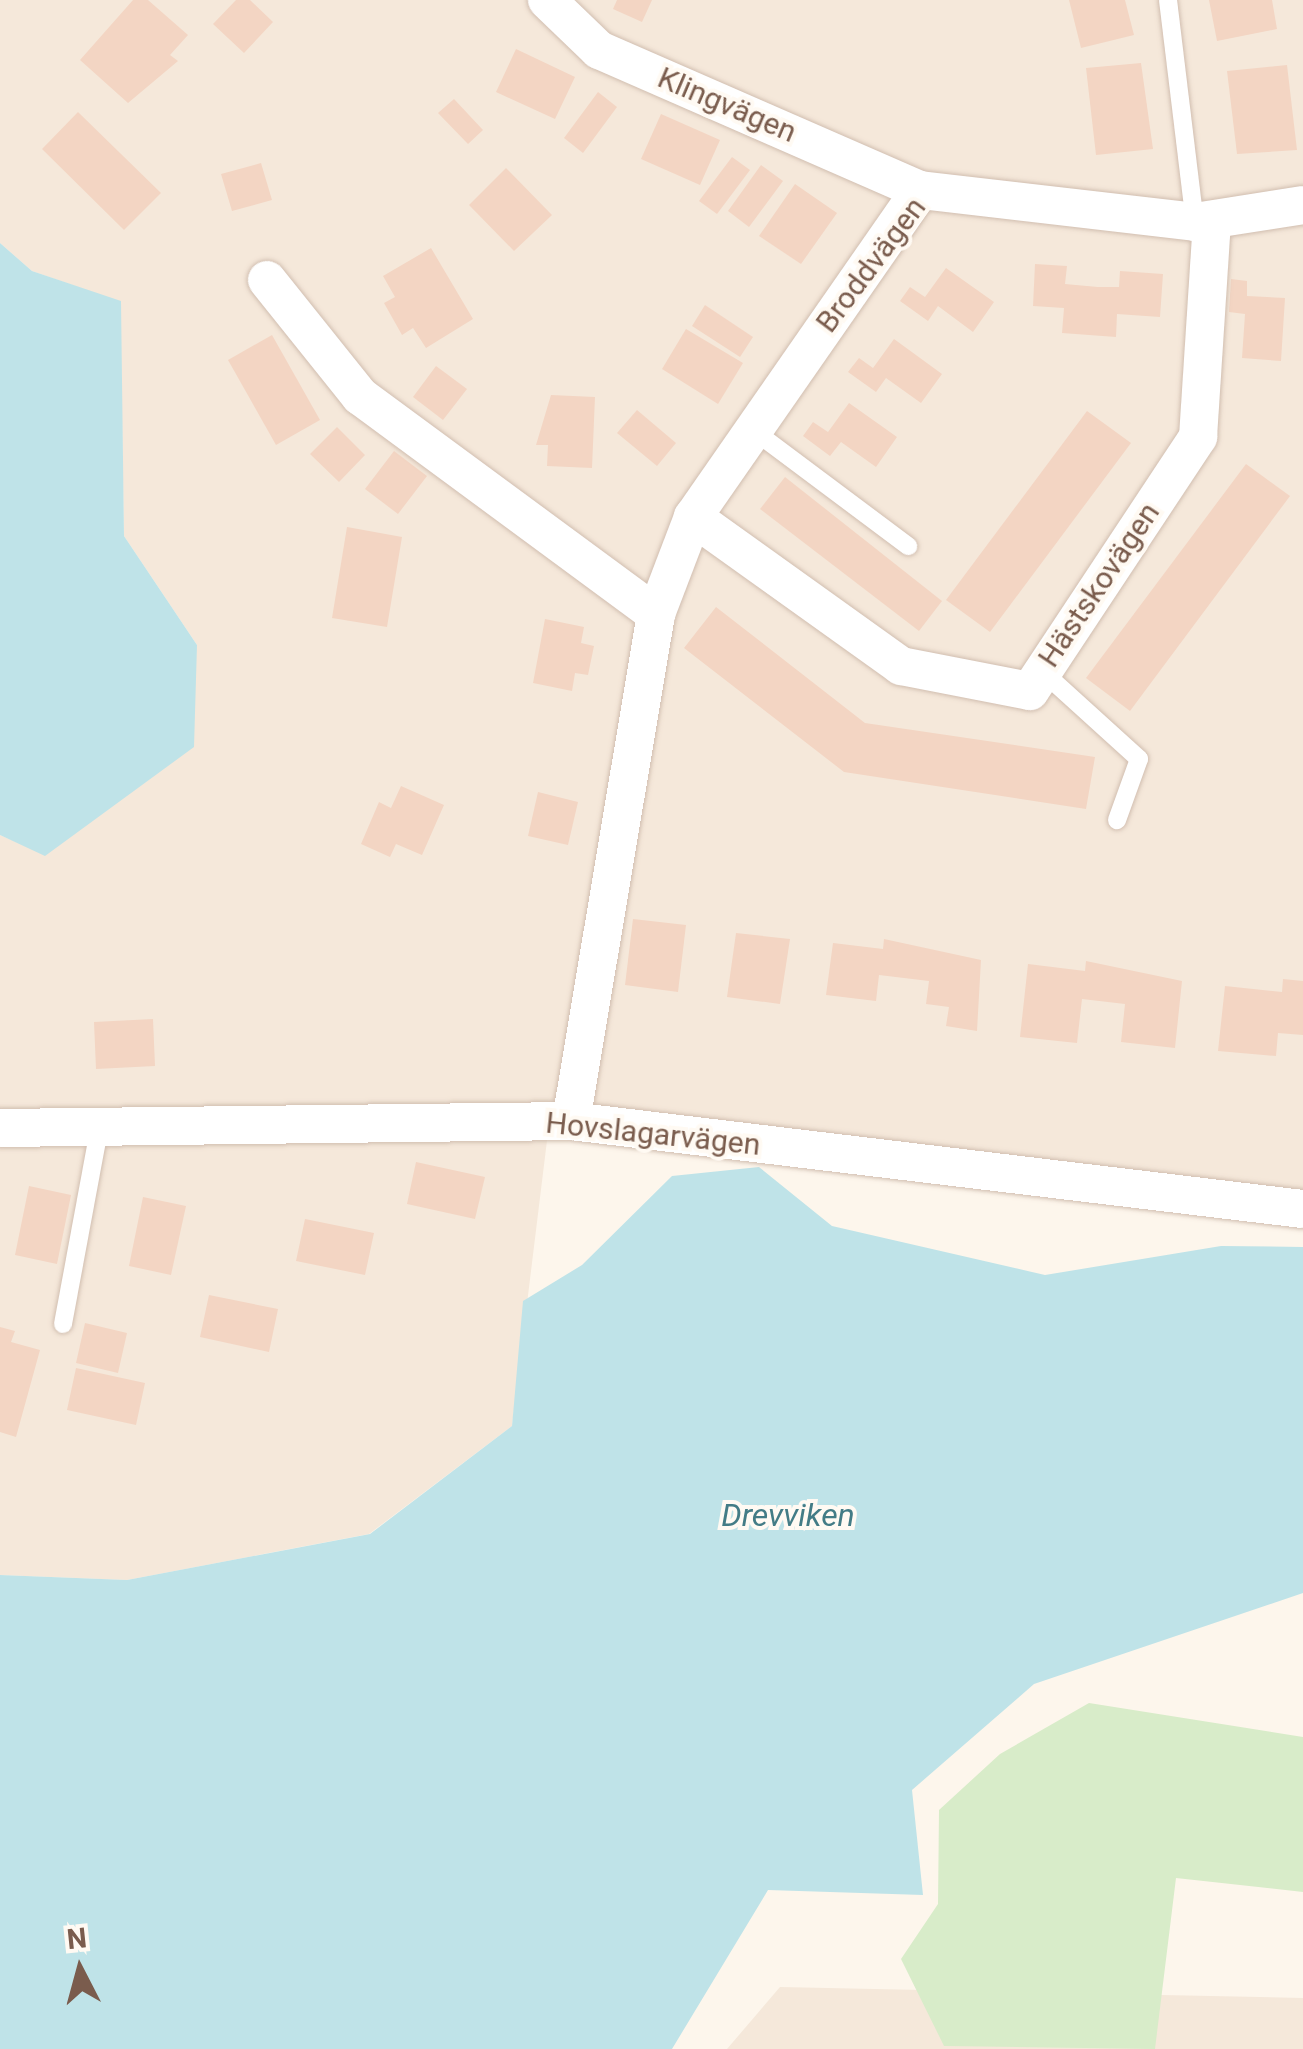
<!DOCTYPE html>
<meta charset="utf-8">
<style>
body{margin:0}
#map{position:relative;width:1303px;height:2049px;overflow:hidden;background:#fdf6ec;font-family:Roboto,sans-serif}
div>[style]{position:absolute}
.residential>*{inset:0;background:#f5e8da}
.green>*{inset:0;background:#d8ecc9}
.water>*{inset:0;background:#bfe3e8}
.building>*{inset:0;background:#f3d5c3}
.roads{filter:drop-shadow(0 0 2px #d1beb0) drop-shadow(0 0 2px #d1beb0)}
.lane>*{height:18px;margin:-9px;padding:0 9px;transform-origin:9px;border-radius:9px;background:#fff}
.street>*{height:38px;margin:-19px;padding:0 19px;transform-origin:19px;border-radius:19px;background:#fff}
span{translate:-50% -50%;white-space:nowrap;text-align:center;line-height:1.15;-webkit-text-stroke:8px #fffaf3;paint-order:stroke}
.street-label{font-size:30px;color:#7a5c4d}
.water-label{font-size:32px;color:#437c86;font-style:italic}
.north{position:absolute;left:30px;top:1919px;width:100px;height:100px;-webkit-text-stroke:8px #fffaf3;paint-order:stroke;rotate:354deg;font-size:28px;font-weight:700;line-height:40px;text-align:center;color:#7a5c4d}
.north::after{content:'';display:block;margin:auto;width:35px;height:45px;background:#7a5c4d;clip-path:polygon(50% 0,100% 100%,50% 72%,0 100%)}
</style>
<div id="map">
<div class="residential">
<i style="clip-path:polygon(0 0,1303px 0,1303px 1191px,551px 1108px,512px 1426px,369px 1534px,127px 1580px,0 1575px,0 835px,46px 855px,197px 645px,124px 536px,120px 302px,32px 271px,0 243px)"></i>
<i style="clip-path:polygon(780px 1987px,1303px 1998px,1303px 2049px,727px 2049px)"></i>
</div>
<div class="green">
<i style="clip-path:polygon(1089px 1703px,1303px 1737px,1303px 1892px,1176px 1878px,1155px 2049px,944px 2046px,901px 1959px,938px 1904px,939px 1810px,1000px 1754px)"></i>
</div>
<div class="water">
<i style="clip-path:polygon(0 243px,32px 271px,121px 301px,124px 536px,197px 645px,194px 747px,45px 856px,0 835px)"></i>
<i style="clip-path:polygon(759px 1167px,832px 1226px,1045px 1275px,1221px 1246px,1303px 1247px,1303px 1593px,1034px 1684px,912px 1790px,923px 1895px,768px 1890px,672px 2049px,0 2049px,0 1575px,127px 1580px,370px 1534px,512px 1426px,523px 1301px,582px 1265px,672px 1176px)"></i>
</div>
<div class="building">
<i style="clip-path:polygon(133px 0,148px 0,188px 35px,170px 55px,178px 61px,128px 103px,80px 60px)"></i>
<i style="clip-path:polygon(236px 0,250px 0,273px 22px,244px 53px,213px 24px)"></i>
<i style="clip-path:polygon(617px 0,652px 0,642px 22px,613px 9px)"></i>
<i style="clip-path:polygon(1069px 0,1125px 0,1134px 35px,1081px 48px)"></i>
<i style="clip-path:polygon(1209px 0,1272px 0,1277px 29px,1217px 41px)"></i>
<i style="clip-path:polygon(516px 49px,575px 77px,555px 119px,496px 92px)"></i>
<i style="clip-path:polygon(1141px 63px,1153px 149px,1096px 155px,1086px 68px)"></i>
<i style="clip-path:polygon(1287px 65px,1297px 150px,1237px 154px,1227px 71px)"></i>
<i style="clip-path:polygon(598px 92px,617px 107px,583px 153px,564px 138px)"></i>
<i style="clip-path:polygon(454px 99px,483px 130px,468px 144px,438px 113px)"></i>
<i style="clip-path:polygon(78px 112px,161px 193px,124px 230px,42px 149px)"></i>
<i style="clip-path:polygon(661px 114px,720px 140px,700px 185px,641px 159px)"></i>
<i style="clip-path:polygon(732px 157px,750px 170px,717px 214px,699px 201px)"></i>
<i style="clip-path:polygon(261px 163px,272px 200px,232px 211px,221px 174px)"></i>
<i style="clip-path:polygon(761px 165px,783px 181px,749px 227px,728px 211px)"></i>
<i style="clip-path:polygon(506px 168px,552px 215px,514px 251px,469px 205px)"></i>
<i style="clip-path:polygon(795px 184px,837px 213px,801px 264px,759px 236px)"></i>
<i style="clip-path:polygon(431px 248px,473px 319px,426px 348px,413px 328px,402px 335px,384px 303px,395px 297px,383px 276px)"></i>
<i style="clip-path:polygon(1035px 264px,1067px 266px,1065px 284px,1098px 287px,1119px 287px,1120px 271px,1163px 274px,1160px 317px,1117px 314px,1116px 337px,1062px 333px,1064px 308px,1033px 306px)"></i>
<i style="clip-path:polygon(946px 268px,994px 302px,973px 332px,938px 306px,928px 321px,900px 301px,910px 287px,925px 297px)"></i>
<i style="clip-path:polygon(1231px 279px,1247px 281px,1247px 296px,1285px 298px,1281px 361px,1242px 358px,1245px 314px,1229px 312px)"></i>
<i style="clip-path:polygon(705px 305px,753px 337px,740px 357px,692px 326px)"></i>
<i style="clip-path:polygon(686px 329px,743px 363px,718px 404px,662px 369px)"></i>
<i style="clip-path:polygon(272px 335px,320px 420px,276px 445px,228px 360px)"></i>
<i style="clip-path:polygon(894px 339px,942px 374px,921px 403px,886px 378px,876px 392px,848px 372px,859px 358px,873px 368px)"></i>
<i style="clip-path:polygon(436px 366px,467px 389px,443px 420px,413px 397px)"></i>
<i style="clip-path:polygon(551px 395px,595px 397px,592px 468px,547px 466px,548px 445px,536px 445px)"></i>
<i style="clip-path:polygon(849px 403px,897px 437px,876px 467px,841px 442px,830px 456px,803px 436px,813px 422px,828px 432px)"></i>
<i style="clip-path:polygon(637px 410px,676px 443px,657px 466px,617px 433px)"></i>
<i style="clip-path:polygon(1087px 411px,1131px 443px,990px 632px,946px 600px)"></i>
<i style="clip-path:polygon(337px 427px,365px 455px,339px 482px,310px 454px)"></i>
<i style="clip-path:polygon(394px 451px,427px 476px,398px 514px,365px 489px)"></i>
<i style="clip-path:polygon(1246px 464px,1290px 496px,1130px 711px,1086px 678px)"></i>
<i style="clip-path:polygon(785px 477px,942px 601px,919px 631px,760px 509px)"></i>
<i style="clip-path:polygon(347px 527px,402px 537px,387px 627px,332px 618px)"></i>
<i style="clip-path:polygon(716px 607px,865px 723px,1095px 757px,1086px 809px,844px 772px,684px 648px)"></i>
<i style="clip-path:polygon(545px 619px,584px 627px,581px 643px,594px 646px,588px 675px,575px 673px,572px 691px,533px 683px)"></i>
<i style="clip-path:polygon(401px 786px,444px 805px,422px 855px,396px 844px,390px 857px,361px 844px,379px 802px,391px 808px)"></i>
<i style="clip-path:polygon(538px 792px,578px 802px,568px 845px,528px 836px)"></i>
<i style="clip-path:polygon(633px 919px,686px 925px,678px 992px,625px 985px)"></i>
<i style="clip-path:polygon(736px 933px,790px 939px,780px 1004px,727px 997px)"></i>
<i style="clip-path:polygon(884px 939px,981px 960px,977px 1031px,946px 1026px,949px 1007px,926px 1004px,929px 981px,879px 975px,876px 1001px,826px 995px,833px 943px,883px 949px)"></i>
<i style="clip-path:polygon(1086px 961px,1182px 981px,1175px 1048px,1121px 1042px,1125px 1004px,1082px 999px,1077px 1043px,1020px 1037px,1028px 964px,1085px 971px)"></i>
<i style="clip-path:polygon(1283px 979px,1303px 981px,1303px 1035px,1278px 1033px,1276px 1056px,1218px 1051px,1225px 986px,1282px 992px)"></i>
<i style="clip-path:polygon(153px 1019px,155px 1066px,96px 1069px,94px 1022px)"></i>
<i style="clip-path:polygon(416px 1162px,485px 1177px,475px 1219px,407px 1204px)"></i>
<i style="clip-path:polygon(29px 1186px,71px 1195px,57px 1264px,15px 1255px)"></i>
<i style="clip-path:polygon(143px 1197px,186px 1206px,171px 1275px,129px 1266px)"></i>
<i style="clip-path:polygon(305px 1219px,374px 1233px,365px 1275px,296px 1261px)"></i>
<i style="clip-path:polygon(209px 1295px,278px 1309px,269px 1352px,200px 1337px)"></i>
<i style="clip-path:polygon(85px 1323px,127px 1333px,118px 1373px,76px 1363px)"></i>
<i style="clip-path:polygon(0 1327px,15px 1331px,11px 1342px,40px 1350px,16px 1437px,0 1432px)"></i>
<i style="clip-path:polygon(76px 1368px,145px 1383px,136px 1425px,67px 1410px)"></i>
</div>
<div class="roads">
<div class="lane">
<i style="left:1168px;top:0;width:224px;rotate:83.1deg"></i>
<i style="left:753px;top:430px;width:194px;rotate:36.8deg"></i>
<i style="left:1042px;top:671px;width:131px;rotate:42.2deg"></i>
<i style="left:1139px;top:759px;width:65px;rotate:109.8deg"></i>
<i style="left:63px;top:1324px;width:202px;rotate:-79.5deg"></i>
</div>
<div class="street">
<i style="left:547px;top:0;width:72px;rotate:43.9deg"></i>
<i style="left:599px;top:50px;width:350px;rotate:23.6deg"></i>
<i style="left:267px;top:280px;width:149px;rotate:51.3deg"></i>
<i style="left:360px;top:396px;width:368px;rotate:36.4deg"></i>
<i style="left:693px;top:517px;width:256px;rotate:35.6deg"></i>
<i style="left:901px;top:666px;width:131px;rotate:11deg"></i>
<i style="left:1030px;top:691px;width:305px;rotate:-56.5deg"></i>
<i style="left:1198px;top:437px;width:215px;rotate:-86.3deg"></i>
<i style="left:571px;top:1121px;width:514px;rotate:-80.48deg"></i>
<i style="left:656px;top:614px;width:104px;rotate:-69.1deg"></i>
<i style="left:693px;top:517px;width:398px;rotate:-55.2deg"></i>
<i style="left:920px;top:190px;width:277px;rotate:6.6deg"></i>
<i style="left:1195px;top:222px;width:109px;rotate:-8.9deg"></i>
<i style="left:0;top:1128px;width:571px;rotate:-0.7deg"></i>
<i style="left:571px;top:1121px;width:737px;rotate:6.86deg"></i>
</div>
</div>
<div class="street-label">
<span style="left:727px;top:105px;rotate:23deg">Klingvägen</span>
<span style="left:871px;top:265px;rotate:-53deg">Broddvägen</span>
<span style="left:1099px;top:585px;rotate:-56deg">Hästskovägen</span>
<span style="left:653px;top:1134px;rotate:6deg">Hovslagarvägen</span>
</div>
<div class="water-label">
<span style="left:788px;top:1515px">Drevviken</span>
</div>
<div class="north">N</div>
</div>
